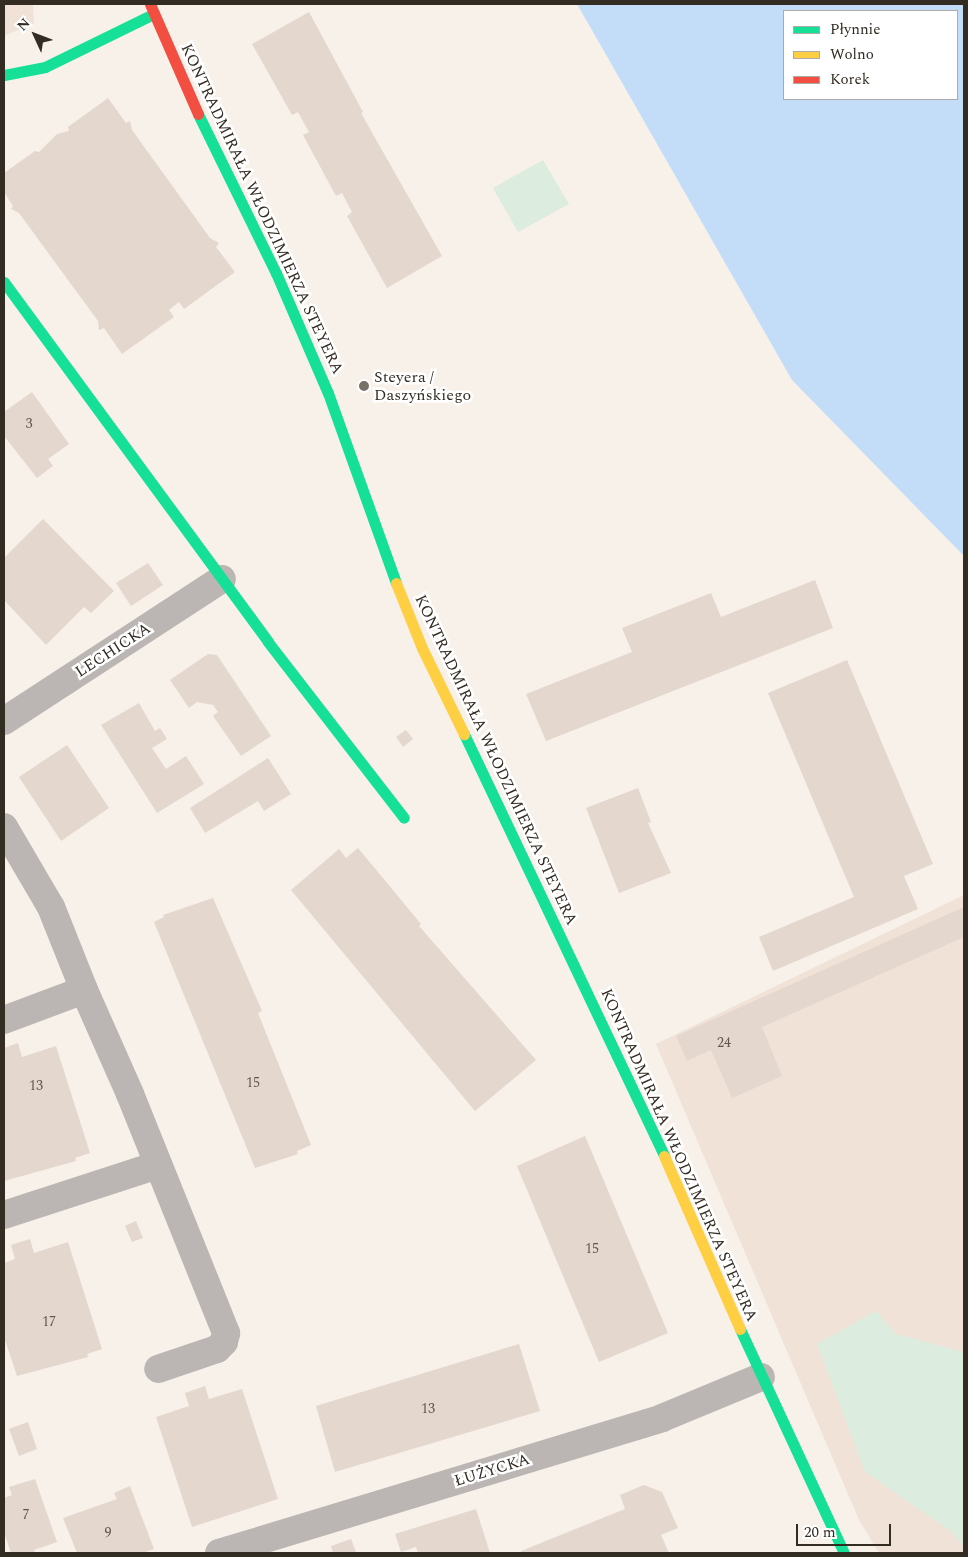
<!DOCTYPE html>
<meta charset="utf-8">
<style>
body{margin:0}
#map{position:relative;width:968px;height:1557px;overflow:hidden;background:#f7f1ea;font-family:Spectral,serif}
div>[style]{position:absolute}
.industrial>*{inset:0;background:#f0e2d7}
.green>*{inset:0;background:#dcecde}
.water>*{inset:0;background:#c3ddf8}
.building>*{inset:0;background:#e4d7ce}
.street>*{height:28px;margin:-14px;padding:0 14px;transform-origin:14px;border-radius:14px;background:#bbb6b3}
.fast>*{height:11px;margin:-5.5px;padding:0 5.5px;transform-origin:5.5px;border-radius:5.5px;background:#16e098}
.slow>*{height:11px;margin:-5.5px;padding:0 5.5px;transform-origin:5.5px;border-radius:5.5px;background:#ffcf43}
.jam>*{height:11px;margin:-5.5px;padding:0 5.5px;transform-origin:5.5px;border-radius:5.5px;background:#f24e42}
.dots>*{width:14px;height:14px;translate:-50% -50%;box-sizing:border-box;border:2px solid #fff;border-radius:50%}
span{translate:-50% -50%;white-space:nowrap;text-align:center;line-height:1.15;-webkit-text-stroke:5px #fff;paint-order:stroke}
.number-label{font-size:14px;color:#5f574e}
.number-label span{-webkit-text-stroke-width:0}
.street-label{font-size:16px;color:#332c23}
.poi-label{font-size:16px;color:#332c23}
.left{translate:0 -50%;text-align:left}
.frame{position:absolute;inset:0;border:5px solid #332c23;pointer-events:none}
.legend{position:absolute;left:783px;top:10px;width:175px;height:90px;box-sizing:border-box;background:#fff;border:1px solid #adaba7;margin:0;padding:6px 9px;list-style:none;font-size:15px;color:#332c23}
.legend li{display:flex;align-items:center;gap:10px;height:25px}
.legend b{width:25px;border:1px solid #adaba7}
.north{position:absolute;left:10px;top:10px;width:50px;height:50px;-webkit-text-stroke:4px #fff;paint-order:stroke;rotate:313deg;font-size:14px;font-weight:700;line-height:20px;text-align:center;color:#332c23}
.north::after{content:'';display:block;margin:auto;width:18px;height:22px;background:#332c23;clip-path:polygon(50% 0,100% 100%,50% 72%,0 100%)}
.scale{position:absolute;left:796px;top:1524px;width:95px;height:22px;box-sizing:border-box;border:2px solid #332c23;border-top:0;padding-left:6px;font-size:15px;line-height:18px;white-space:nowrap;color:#332c23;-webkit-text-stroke:4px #fff;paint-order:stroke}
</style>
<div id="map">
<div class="industrial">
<i style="clip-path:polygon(4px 4px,33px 4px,34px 23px,4px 36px)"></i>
<i style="clip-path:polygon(964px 895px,964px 1553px,879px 1553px,859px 1520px,656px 1044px)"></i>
</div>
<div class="green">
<i style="clip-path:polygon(543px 160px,569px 204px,518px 232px,493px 188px)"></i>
<i style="clip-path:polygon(876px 1311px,896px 1334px,964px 1352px,964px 1547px,949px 1530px,865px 1472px,817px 1344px)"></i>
</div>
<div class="water">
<i style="clip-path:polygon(evenodd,577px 4px,964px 4px,964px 556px,792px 380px,577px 4px,784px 11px,957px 11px,957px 99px,784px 99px,784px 11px)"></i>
</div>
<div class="building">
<i style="clip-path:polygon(309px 12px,363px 112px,361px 113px,442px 256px,387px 288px,347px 216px,352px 212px,342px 193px,336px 196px,303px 135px,309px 132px,298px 112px,292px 115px,252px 44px)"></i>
<i style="clip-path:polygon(108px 98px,126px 123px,130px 121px,132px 130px,210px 238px,219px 243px,216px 247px,235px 272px,184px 309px,179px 302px,169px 310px,174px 317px,122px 354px,104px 328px,99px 330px,98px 321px,19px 213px,11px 209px,13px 206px,4px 192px,4px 173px,35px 151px,39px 152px,57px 134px,69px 131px,68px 127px)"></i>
<i style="clip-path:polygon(32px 392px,69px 444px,48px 459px,53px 466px,37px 478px,4px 436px,4px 412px)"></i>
<i style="clip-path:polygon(43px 519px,114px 591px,91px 613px,84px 607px,46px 645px,4px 600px,4px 558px)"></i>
<i style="clip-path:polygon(148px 563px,163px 585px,131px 606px,116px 583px)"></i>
<i style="clip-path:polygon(815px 580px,833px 628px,546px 741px,526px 694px,632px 652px,622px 628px,711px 593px,721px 617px)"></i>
<i style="clip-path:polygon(208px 654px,217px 655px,271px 736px,241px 756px,213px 716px,218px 712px,213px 705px,197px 702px,189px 708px,170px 680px)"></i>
<i style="clip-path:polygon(847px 660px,933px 864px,904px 876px,918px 909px,773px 971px,759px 937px,854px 897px,768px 693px)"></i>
<i style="clip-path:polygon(139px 703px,155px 731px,160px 728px,167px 739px,152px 748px,166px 769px,186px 756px,204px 784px,157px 813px,101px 725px)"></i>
<i style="clip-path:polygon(406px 730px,413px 739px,403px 747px,396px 737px)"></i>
<i style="clip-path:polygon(67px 745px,109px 808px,61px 841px,19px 777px)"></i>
<i style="clip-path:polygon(268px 758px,291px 794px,264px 811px,258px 801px,205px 833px,190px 808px)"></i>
<i style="clip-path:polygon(638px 788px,651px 822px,648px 823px,671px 873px,619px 893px,586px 808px)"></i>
<i style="clip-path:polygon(358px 848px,421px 924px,419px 926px,536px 1060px,475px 1111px,291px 890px,339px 849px,346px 858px)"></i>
<i style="clip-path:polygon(213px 898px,262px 1011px,258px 1013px,311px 1145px,297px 1151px,298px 1154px,255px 1168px,154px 922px,164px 917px,163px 915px)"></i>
<i style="clip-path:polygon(964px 907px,964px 937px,762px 1027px,782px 1076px,732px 1098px,711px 1050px,687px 1061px,676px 1036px)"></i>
<i style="clip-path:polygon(18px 1043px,22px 1057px,56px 1046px,90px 1153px,75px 1158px,76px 1161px,4px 1181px,4px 1048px)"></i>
<i style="clip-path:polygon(585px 1136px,668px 1333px,599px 1362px,517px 1166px)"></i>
<i style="clip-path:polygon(136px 1221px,143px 1238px,132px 1242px,125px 1226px)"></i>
<i style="clip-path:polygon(30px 1239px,34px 1253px,68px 1242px,102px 1349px,87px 1354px,88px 1357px,17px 1376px,4px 1337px,4px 1263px,15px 1259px,11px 1245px)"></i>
<i style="clip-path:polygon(519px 1344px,540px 1411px,335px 1472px,316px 1406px)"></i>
<i style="clip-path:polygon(205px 1386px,209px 1399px,242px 1389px,278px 1499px,192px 1527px,156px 1417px,189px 1406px,185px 1393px)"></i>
<i style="clip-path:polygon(28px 1422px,37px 1449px,19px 1456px,9px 1429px)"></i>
<i style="clip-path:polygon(35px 1479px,57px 1542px,34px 1550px,35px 1553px,11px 1553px,4px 1532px,4px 1498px,12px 1495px,9px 1487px)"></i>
<i style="clip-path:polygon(644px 1485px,662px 1492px,678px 1528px,661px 1535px,669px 1553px,522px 1553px,521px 1551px,625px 1509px,620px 1495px)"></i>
<i style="clip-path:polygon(130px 1486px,154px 1549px,142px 1553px,77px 1553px,63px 1518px,117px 1499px,114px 1493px)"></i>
<i style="clip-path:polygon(476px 1509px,490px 1553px,418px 1553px,416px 1547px,401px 1552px,395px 1534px)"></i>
<i style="clip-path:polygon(351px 1539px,356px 1552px,333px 1553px,331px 1546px)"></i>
</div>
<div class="street">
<i style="left:4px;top:721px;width:260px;rotate:-33.1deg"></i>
<i style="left:4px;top:827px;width:93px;rotate:59.6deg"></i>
<i style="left:51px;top:907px;width:89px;rotate:68.3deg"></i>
<i style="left:4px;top:1020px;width:85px;rotate:-20.6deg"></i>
<i style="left:84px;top:990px;width:114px;rotate:66.1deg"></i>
<i style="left:130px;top:1094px;width:258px;rotate:68.1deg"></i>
<i style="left:226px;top:1333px;width:9px;rotate:103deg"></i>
<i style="left:224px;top:1342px;width:10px;rotate:135deg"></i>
<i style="left:217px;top:1349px;width:62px;rotate:161.3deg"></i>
<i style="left:4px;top:1215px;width:162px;rotate:-18deg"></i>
<i style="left:219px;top:1553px;width:463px;rotate:-16.9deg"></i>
<i style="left:662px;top:1418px;width:107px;rotate:-22.5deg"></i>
</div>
<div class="fast">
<i style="left:4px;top:75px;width:42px;rotate:-11deg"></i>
<i style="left:45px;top:67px;width:120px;rotate:-26.1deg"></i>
<i style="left:198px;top:114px;width:177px;rotate:63.9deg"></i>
<i style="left:276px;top:273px;width:131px;rotate:66.6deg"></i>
<i style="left:328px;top:393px;width:202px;rotate:70.3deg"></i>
<i style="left:4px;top:282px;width:446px;rotate:53.7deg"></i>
<i style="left:268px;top:642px;width:222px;rotate:52.3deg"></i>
<i style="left:464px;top:734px;width:467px;rotate:64.6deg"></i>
<i style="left:740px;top:1329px;width:247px;rotate:65.1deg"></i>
</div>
<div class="slow">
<i style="left:396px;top:583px;width:70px;rotate:68.2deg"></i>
<i style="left:422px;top:648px;width:96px;rotate:64deg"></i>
<i style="left:664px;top:1156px;width:189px;rotate:66.3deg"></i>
</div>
<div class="jam">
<i style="left:150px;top:4px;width:120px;rotate:66.4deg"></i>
</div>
<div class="dots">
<i style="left:364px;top:386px;background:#787169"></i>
</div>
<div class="number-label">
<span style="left:29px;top:424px">3</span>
<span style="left:724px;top:1043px">24</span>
<span style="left:253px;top:1083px">15</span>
<span style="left:36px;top:1086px">13</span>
<span style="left:592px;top:1249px">15</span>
<span style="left:49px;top:1322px">17</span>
<span style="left:428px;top:1409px">13</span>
<span style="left:26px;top:1515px">7</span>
<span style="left:108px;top:1533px">9</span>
</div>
<div class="street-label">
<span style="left:262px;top:209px;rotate:65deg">KONTRADMIRAŁA WŁODZIMIERZA STEYERA</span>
<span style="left:113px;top:650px;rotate:-33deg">LECHICKA</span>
<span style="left:496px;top:760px;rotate:65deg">KONTRADMIRAŁA WŁODZIMIERZA STEYERA</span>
<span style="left:679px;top:1155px;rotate:66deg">KONTRADMIRAŁA WŁODZIMIERZA STEYERA</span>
<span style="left:492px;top:1470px;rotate:-17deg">ŁUŻYCKA</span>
</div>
<div class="poi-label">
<span class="left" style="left:374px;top:386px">Steyera /<br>Daszyńskiego</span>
</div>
<div class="frame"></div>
<ul class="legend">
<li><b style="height:6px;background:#16e098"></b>Płynnie</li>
<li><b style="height:6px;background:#ffcf43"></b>Wolno</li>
<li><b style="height:6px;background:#f24e42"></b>Korek</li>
</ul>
<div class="north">N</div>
<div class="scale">20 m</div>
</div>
